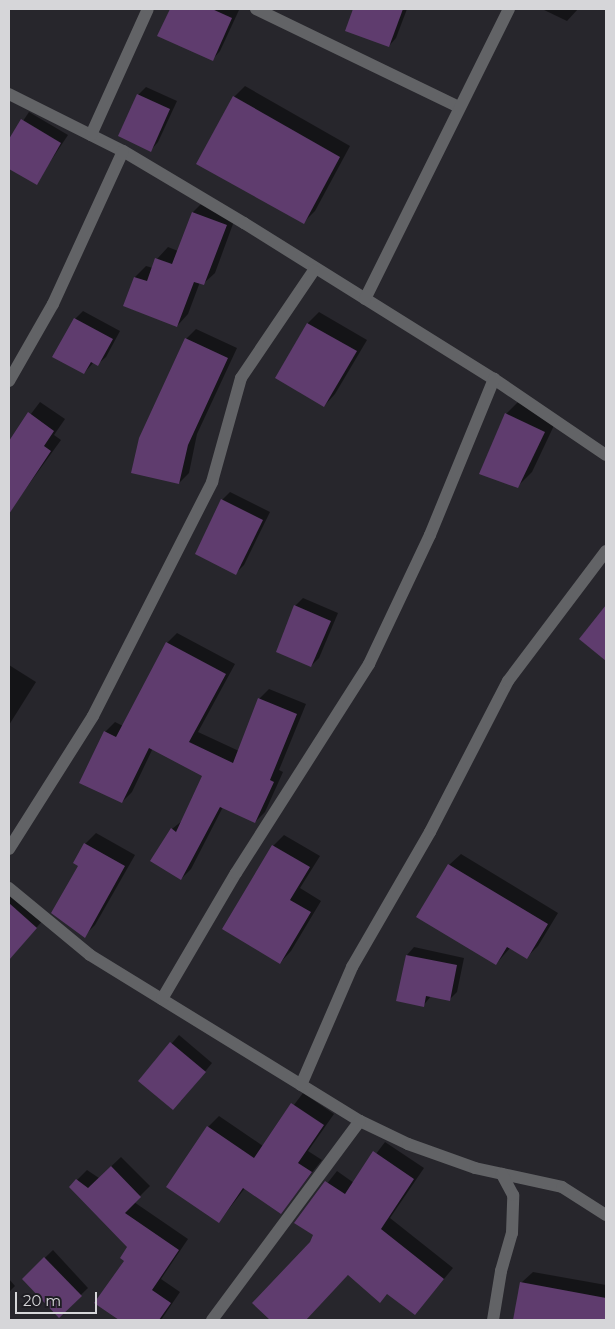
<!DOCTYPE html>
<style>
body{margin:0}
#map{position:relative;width:615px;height:1329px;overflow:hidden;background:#27262c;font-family:Montserrat,sans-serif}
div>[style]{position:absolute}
.shadow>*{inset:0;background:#0007}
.building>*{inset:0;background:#5f3c6e}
.minor>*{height:12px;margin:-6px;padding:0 6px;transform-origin:6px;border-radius:6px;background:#626366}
span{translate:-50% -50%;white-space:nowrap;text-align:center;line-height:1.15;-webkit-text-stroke:5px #1e1d23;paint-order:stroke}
.frame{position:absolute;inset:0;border:10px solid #d6d6d9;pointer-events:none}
.scale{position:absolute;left:15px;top:1292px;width:82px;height:22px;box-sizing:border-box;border:2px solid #d6d6d9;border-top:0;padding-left:6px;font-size:15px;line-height:18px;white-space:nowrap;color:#d6d6d9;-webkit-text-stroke:4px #1e1d23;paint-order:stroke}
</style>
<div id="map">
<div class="shadow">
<i style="clip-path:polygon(171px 9px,237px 9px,239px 10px,220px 51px,213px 59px,159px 35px)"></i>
<i style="clip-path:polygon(354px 9px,407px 9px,396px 38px,389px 46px,346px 30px)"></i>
<i style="clip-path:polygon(542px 9px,578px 9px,567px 21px)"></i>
<i style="clip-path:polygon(245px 86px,350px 146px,315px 211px,304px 222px,234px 97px)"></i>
<i style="clip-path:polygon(146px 87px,177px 101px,158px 142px,151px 150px,138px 95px)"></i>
<i style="clip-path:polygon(29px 112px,68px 135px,36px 183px,9px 167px,9px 142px)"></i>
<i style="clip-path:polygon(204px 201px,237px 213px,215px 273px,203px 284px,200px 282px,188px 314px,177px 326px,124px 306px,135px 277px,146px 266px,153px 268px,157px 259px,168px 247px,178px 251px,193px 212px)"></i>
<i style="clip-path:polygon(83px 311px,120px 331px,106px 357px,98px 364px,94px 362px,84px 373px,75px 319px)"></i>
<i style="clip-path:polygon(319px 312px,367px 340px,335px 394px,324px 406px,276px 378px,308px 323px)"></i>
<i style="clip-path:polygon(196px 329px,237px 348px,197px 434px,189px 473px,179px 483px,186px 339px)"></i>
<i style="clip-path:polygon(520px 400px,558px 417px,532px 472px,518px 486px,506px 414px)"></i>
<i style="clip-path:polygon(40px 402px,65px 419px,54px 435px,61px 440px,11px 509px,9px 443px)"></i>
<i style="clip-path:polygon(230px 492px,270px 512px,244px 565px,236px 573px,222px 500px)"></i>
<i style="clip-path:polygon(303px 598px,338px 613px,319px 658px,311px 666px,295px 606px)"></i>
<i style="clip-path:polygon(606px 607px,606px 659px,581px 639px)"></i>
<i style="clip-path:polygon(177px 633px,235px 664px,198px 732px,239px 751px,259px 699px,269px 689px,306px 704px,279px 770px,283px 772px,265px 812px,255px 822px,223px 807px,191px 869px,181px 879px,172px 829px,183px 820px,204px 776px,153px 748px,132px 792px,122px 802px,105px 732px,115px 722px,123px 726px,167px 643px)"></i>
<i style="clip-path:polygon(9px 665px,36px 682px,9px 725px)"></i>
<i style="clip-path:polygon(96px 833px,135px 855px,95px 925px,84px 936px,80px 866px,85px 844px)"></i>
<i style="clip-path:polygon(284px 835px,320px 856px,300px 888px,321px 901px,291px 951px,280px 963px,273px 846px)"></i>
<i style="clip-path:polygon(461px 854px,558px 913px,538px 946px,526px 958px,510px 948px,496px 964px,449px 865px)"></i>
<i style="clip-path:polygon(9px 888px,44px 919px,9px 959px)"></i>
<i style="clip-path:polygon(414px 947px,464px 958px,457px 992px,449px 1000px,431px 996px,423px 1006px,407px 955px)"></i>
<i style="clip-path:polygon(179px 1035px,212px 1063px,181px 1101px,140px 1080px)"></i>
<i style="clip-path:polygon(303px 1093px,334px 1114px,308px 1151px,322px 1160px,281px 1212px,245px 1188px,219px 1222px,208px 1127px,219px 1116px,263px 1146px)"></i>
<i style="clip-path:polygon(385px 1142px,424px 1168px,390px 1218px,453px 1268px,415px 1314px,388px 1293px,349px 1274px,304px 1320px,272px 1320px,254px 1303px,311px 1243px,314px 1235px,296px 1223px,337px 1171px,354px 1183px)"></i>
<i style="clip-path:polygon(121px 1157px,150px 1186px,134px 1202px,188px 1239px,161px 1279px,180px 1292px,161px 1320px,121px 1320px,96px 1303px,125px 1261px,129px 1247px,77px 1180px,87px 1170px,99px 1178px)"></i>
<i style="clip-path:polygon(53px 1250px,88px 1288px,59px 1316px,23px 1279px)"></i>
<i style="clip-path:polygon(533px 1272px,606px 1285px,606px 1320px,515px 1320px,521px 1283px)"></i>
<i style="clip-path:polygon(9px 1279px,15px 1286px,9px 1292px)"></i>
</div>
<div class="building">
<i style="clip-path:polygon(170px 9px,212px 9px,232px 18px,213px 61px,157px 36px)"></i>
<i style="clip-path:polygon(353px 9px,403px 9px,389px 47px,345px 31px)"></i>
<i style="clip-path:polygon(137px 94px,170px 109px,151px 152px,118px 136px)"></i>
<i style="clip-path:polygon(233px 96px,340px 157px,304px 224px,196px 164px)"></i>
<i style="clip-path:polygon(21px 119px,61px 143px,37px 185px,9px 169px,9px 139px)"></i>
<i style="clip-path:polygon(192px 212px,227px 225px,204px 285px,194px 282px,177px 327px,123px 306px,134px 277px,147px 281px,155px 258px,172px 264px)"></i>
<i style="clip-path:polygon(74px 318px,113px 339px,98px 366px,91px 362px,84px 374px,52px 357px)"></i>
<i style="clip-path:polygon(307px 323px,357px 351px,324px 407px,275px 378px)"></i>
<i style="clip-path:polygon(185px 338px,228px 358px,188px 445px,179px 484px,131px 473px,139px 438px)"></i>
<i style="clip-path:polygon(28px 412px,54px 431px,44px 446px,51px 451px,9px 514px,9px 441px)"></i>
<i style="clip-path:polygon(505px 413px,545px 432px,518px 488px,479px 474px)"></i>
<i style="clip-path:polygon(221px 499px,263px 520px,236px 575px,195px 554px)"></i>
<i style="clip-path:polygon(294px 605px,331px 621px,311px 667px,276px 652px)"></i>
<i style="clip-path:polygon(606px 605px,606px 661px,579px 639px)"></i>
<i style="clip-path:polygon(166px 642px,226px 674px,189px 742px,233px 763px,258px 698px,297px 714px,270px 780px,274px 782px,255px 823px,220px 807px,181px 880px,150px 861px,171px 828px,176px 832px,202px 776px,149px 748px,122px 803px,79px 783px,104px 731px,116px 737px)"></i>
<i style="clip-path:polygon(84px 843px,125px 866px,85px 938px,51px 913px,78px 866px,73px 863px)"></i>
<i style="clip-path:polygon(272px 845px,310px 867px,290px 900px,311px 912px,280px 964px,222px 929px)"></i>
<i style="clip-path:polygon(448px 864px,548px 924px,527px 959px,507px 947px,496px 965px,416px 917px)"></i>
<i style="clip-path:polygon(9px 903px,37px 928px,9px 960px)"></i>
<i style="clip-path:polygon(406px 955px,457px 965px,450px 1001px,426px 996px,424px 1007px,396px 1001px)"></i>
<i style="clip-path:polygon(170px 1042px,206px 1072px,173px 1110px,138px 1081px)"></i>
<i style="clip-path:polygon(291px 1103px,324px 1125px,298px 1163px,312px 1172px,281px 1214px,243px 1188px,219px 1223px,166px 1187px,207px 1126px,254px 1158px)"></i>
<i style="clip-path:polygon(373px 1151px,414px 1179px,381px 1229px,444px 1279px,415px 1315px,387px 1294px,380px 1303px,348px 1275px,306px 1320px,270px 1320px,252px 1303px,310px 1242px,313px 1235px,294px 1223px,325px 1181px,345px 1194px)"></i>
<i style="clip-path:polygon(111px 1166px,141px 1197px,125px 1213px,179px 1250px,152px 1290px,171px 1303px,159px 1320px,119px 1320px,94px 1303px,124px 1261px,120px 1258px,127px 1247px,69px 1187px,76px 1179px,88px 1188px)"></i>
<i style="clip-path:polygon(44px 1257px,82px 1296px,59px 1318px,22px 1279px)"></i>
<i style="clip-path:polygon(520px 1282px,606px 1298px,606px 1320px,513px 1320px)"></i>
</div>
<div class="minor">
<i style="left:256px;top:9px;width:225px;rotate:25.8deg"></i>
<i style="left:9px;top:94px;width:127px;rotate:26.6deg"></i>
<i style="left:123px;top:151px;width:141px;rotate:30.8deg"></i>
<i style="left:244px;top:223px;width:295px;rotate:32deg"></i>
<i style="left:494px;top:379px;width:135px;rotate:34.2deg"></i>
<i style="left:91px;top:135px;width:138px;rotate:-65.7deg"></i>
<i style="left:365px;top:299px;width:324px;rotate:-63.6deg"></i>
<i style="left:9px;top:381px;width:89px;rotate:-60.3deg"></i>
<i style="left:53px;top:304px;width:168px;rotate:-65.4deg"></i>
<i style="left:9px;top:849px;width:157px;rotate:-57.7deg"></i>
<i style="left:93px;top:716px;width:263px;rotate:-63deg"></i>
<i style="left:212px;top:482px;width:108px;rotate:-74.4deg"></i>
<i style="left:241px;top:378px;width:130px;rotate:-55.9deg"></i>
<i style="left:9px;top:888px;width:105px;rotate:39.6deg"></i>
<i style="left:90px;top:955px;width:317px;rotate:31.6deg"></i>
<i style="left:360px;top:1121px;width:53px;rotate:25.6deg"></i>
<i style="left:408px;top:1144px;width:71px;rotate:19.7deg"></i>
<i style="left:475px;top:1168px;width:89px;rotate:12.3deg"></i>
<i style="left:562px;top:1187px;width:52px;rotate:32.5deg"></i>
<i style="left:162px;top:999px;width:146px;rotate:-59.6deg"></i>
<i style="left:236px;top:873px;width:248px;rotate:-57.5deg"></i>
<i style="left:369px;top:664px;width:143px;rotate:-64.7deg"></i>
<i style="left:430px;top:535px;width:169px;rotate:-67.7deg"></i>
<i style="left:301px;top:1085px;width:129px;rotate:-66.6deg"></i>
<i style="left:352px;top:967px;width:156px;rotate:-60deg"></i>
<i style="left:430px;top:832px;width:170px;rotate:-62.7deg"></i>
<i style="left:508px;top:681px;width:163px;rotate:-53deg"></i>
<i style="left:212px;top:1320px;width:248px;rotate:-53.4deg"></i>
<i style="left:493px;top:1320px;width:50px;rotate:-80.7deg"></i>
<i style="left:501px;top:1271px;width:40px;rotate:-74deg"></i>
<i style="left:512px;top:1233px;width:38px;rotate:-88deg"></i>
<i style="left:513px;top:1195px;width:24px;rotate:-118deg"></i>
</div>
<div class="frame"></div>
<div class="scale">20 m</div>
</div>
